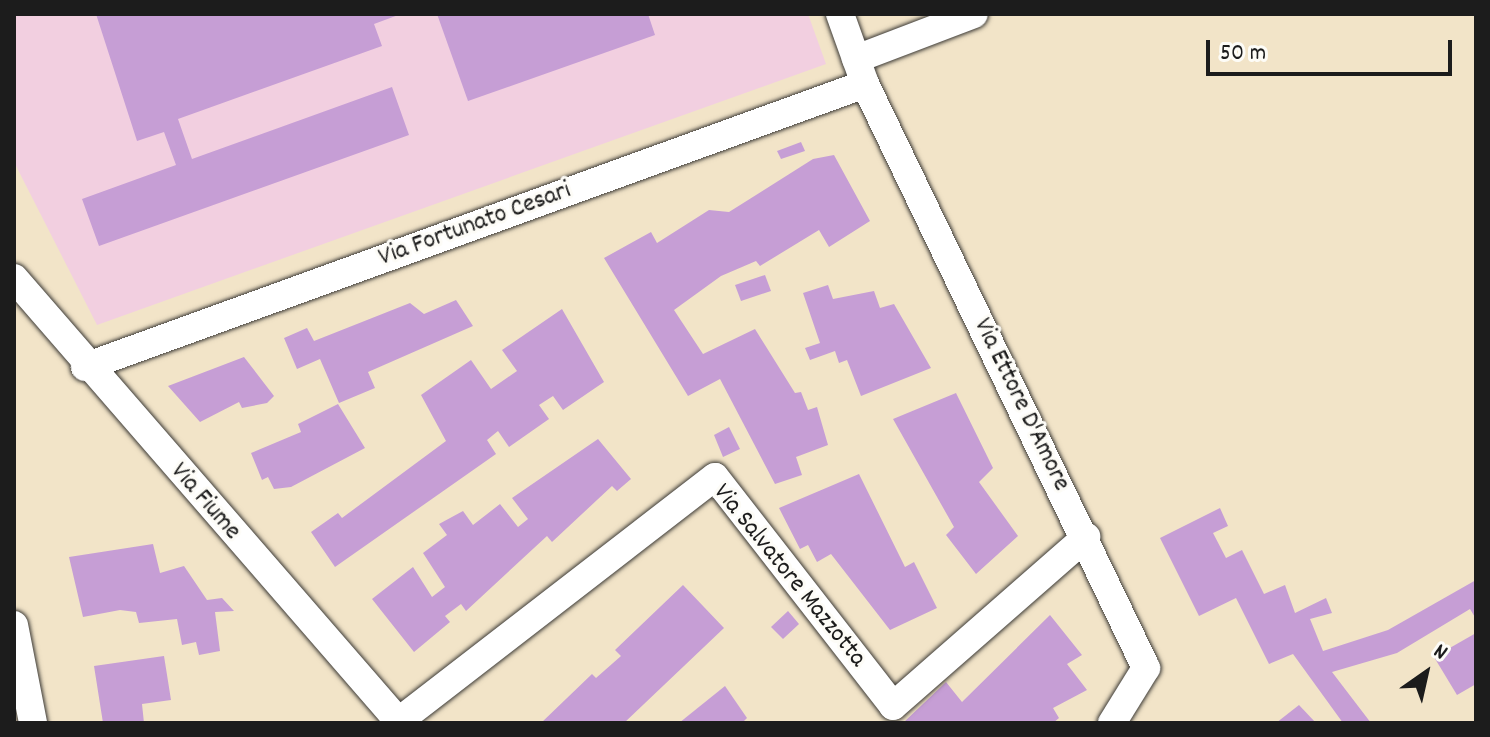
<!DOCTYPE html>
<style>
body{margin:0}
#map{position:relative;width:1490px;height:737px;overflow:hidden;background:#f2e4c8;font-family:Dekko,sans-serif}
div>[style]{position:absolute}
.built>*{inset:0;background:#f2cfe0}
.building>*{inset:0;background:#c69ed5}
.roads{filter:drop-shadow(0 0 2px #3c3a36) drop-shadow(0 0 2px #3c3a36)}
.minor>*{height:28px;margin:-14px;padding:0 14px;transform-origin:14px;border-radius:14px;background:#fff}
span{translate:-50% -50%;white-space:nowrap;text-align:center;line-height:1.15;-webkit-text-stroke:6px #fdfcf7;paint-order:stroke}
.street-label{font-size:26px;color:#1c1c1c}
.frame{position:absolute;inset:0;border:16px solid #1c1c1c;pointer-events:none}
.north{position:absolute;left:1386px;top:633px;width:80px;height:80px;-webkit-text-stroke:6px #fdfcf7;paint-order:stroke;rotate:34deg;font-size:22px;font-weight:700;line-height:32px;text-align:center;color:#1c1c1c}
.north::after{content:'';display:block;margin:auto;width:28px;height:36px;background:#1c1c1c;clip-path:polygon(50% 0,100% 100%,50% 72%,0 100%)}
.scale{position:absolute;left:1206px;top:40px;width:246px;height:36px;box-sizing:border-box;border:4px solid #1c1c1c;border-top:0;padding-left:10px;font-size:24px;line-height:28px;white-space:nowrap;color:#1c1c1c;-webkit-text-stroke:6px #fdfcf7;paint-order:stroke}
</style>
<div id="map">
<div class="built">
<i style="clip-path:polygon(14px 14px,808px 14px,826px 64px,97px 325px,14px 162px)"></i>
</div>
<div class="building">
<i style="clip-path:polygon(96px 14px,401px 14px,374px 24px,382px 46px,178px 119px,192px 159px,392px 87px,409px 135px,99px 246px,82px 199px,176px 165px,164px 132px,137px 141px)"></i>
<i style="clip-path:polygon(437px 14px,648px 14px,655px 35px,468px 101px)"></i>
<i style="clip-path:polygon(801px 142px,805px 151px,781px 159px,777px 151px)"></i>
<i style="clip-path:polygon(834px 155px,870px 221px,829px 247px,819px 230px,760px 266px,756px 261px,721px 276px,674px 310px,703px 354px,755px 329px,795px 393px,801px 392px,808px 410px,817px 407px,828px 445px,796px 457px,802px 475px,775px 484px,720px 379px,688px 396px,604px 258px,651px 232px,657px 243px,709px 210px,729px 212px,813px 159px)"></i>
<i style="clip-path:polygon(765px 275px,771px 291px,741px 301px,735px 285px)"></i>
<i style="clip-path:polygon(828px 285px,833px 299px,874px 291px,880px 308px,894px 304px,931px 368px,861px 396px,847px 360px,839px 363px,835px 351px,810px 360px,805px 348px,820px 343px,803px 293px)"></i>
<i style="clip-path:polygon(456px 300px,473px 326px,368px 372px,375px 388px,339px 403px,320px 359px,297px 369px,284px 338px,307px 328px,314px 341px,410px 303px,424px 314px)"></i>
<i style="clip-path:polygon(562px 309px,604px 382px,563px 410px,553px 396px,539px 405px,549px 419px,509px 447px,498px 431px,487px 440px,496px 454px,335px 567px,311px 532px,338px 513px,342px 518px,446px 441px,421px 395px,471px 360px,491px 389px,517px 371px,502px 350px)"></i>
<i style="clip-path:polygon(244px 357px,274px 396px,267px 403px,242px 408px,239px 402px,200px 422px,168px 386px)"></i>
<i style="clip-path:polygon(956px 393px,993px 468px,979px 482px,1018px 536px,976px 574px,946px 535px,954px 527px,893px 419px)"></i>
<i style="clip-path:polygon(338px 404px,365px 448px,291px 487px,274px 489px,268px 477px,262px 480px,251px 453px,301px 432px,298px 424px)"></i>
<i style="clip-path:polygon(729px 427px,740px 449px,723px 457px,714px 435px)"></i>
<i style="clip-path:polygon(598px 439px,631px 479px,617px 491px,612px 486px,552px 542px,547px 536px,466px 611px,461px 604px,445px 616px,450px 622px,414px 652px,372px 599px,413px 567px,432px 597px,445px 587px,423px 553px,447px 535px,439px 524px,463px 511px,473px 525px,500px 504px,518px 527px,528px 519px,512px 498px)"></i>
<i style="clip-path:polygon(859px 474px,905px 567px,914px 562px,937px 608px,890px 630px,831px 554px,817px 562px,808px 545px,800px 549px,779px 508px)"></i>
<i style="clip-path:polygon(1220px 508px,1228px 526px,1213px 533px,1226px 558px,1242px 550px,1264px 594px,1285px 585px,1295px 613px,1326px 598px,1332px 613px,1310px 619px,1323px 651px,1388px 630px,1476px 580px,1476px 619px,1470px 609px,1397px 653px,1332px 672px,1371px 723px,1343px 723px,1293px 654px,1269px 664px,1236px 598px,1199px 616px,1160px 538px)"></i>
<i style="clip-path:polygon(153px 544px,160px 573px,184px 566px,207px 600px,222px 598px,234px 611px,215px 612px,220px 651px,199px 655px,196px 642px,182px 645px,177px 619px,139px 623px,136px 612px,120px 610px,83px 617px,69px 557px)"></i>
<i style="clip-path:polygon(683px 585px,724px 628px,624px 723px,541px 723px,592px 674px,596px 678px,621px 656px,615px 650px)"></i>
<i style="clip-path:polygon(788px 611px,799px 624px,783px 639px,771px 627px)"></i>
<i style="clip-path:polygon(1050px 615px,1082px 655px,1067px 664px,1087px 690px,1053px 708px,1059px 718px,1053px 723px,903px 723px,946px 682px,962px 702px)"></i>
<i style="clip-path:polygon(1476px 633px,1476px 684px,1457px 695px,1434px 657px)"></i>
<i style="clip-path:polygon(164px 656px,171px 700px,142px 704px,144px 723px,103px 723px,94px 666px)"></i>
<i style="clip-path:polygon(725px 686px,747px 718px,742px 723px,679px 723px)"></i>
<i style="clip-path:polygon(1299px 705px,1316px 723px,1276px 723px)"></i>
</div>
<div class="roads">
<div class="minor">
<i style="left:840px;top:14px;width:74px;rotate:70.3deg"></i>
<i style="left:865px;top:84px;width:648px;rotate:64.3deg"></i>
<i style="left:1146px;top:668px;width:65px;rotate:121.7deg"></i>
<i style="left:856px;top:59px;width:126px;rotate:-20.9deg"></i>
<i style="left:14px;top:278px;width:589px;rotate:49.06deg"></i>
<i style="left:85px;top:367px;width:830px;rotate:-19.94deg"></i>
<i style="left:14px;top:625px;width:100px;rotate:79deg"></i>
<i style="left:399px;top:721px;width:399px;rotate:-37.7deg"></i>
<i style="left:715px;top:477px;width:290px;rotate:52.1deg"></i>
<i style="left:893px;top:706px;width:257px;rotate:-41.2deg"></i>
</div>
</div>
<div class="street-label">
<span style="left:475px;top:225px;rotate:-20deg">Via Fortunato Cesari</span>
<span style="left:1021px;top:405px;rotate:64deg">Via Ettore D'Amore</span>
<span style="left:205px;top:502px;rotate:49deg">Via Fiume</span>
<span style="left:789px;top:576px;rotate:51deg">Via Salvatore Mazzotta</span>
</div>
<div class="frame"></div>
<div class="north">N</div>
<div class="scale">50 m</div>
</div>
